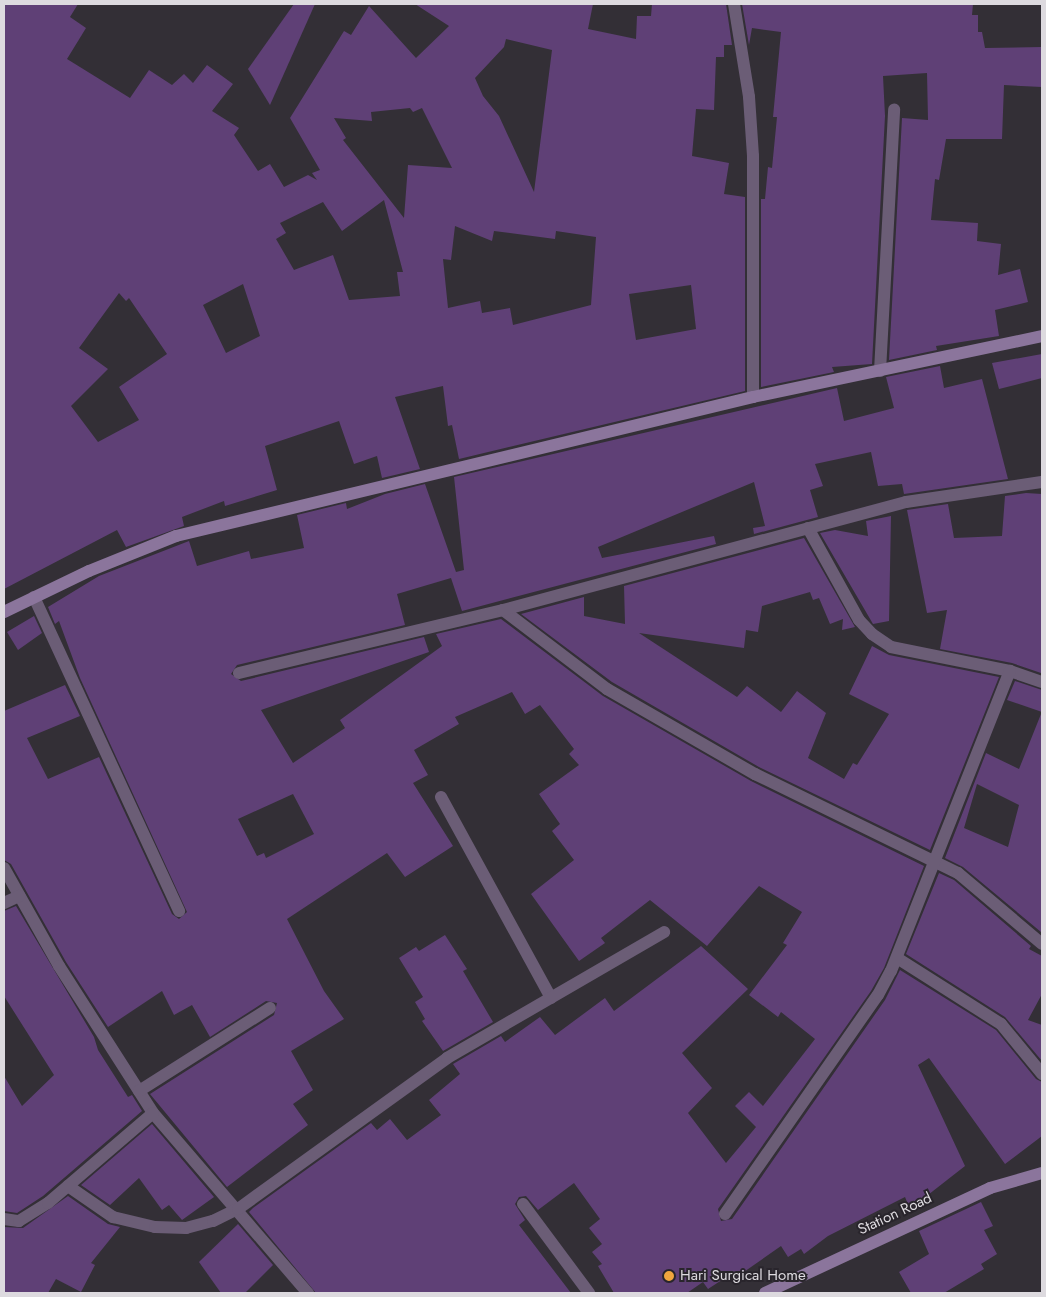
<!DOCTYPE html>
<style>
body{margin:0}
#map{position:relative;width:1046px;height:1297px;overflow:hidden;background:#332f36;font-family:Jost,sans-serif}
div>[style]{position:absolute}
.building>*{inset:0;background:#5f4076}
.street>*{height:12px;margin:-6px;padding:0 6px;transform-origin:6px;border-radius:6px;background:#6b5d76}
.secondary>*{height:12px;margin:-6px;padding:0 6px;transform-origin:6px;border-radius:6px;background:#8b759c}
.dots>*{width:14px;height:14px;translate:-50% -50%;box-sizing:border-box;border:2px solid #29252c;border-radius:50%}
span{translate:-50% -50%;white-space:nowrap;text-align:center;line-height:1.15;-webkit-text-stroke:4px #29252c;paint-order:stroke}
.street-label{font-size:15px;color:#dddadf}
.poi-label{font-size:15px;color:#dddadf}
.left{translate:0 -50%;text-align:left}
.frame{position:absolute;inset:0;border:5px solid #dddadf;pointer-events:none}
</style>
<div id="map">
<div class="building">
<i style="clip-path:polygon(evenodd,4px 4px,78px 4px,70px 17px,86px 28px,67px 59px,130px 98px,149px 70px,172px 85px,184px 74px,193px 83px,207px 65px,233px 84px,212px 111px,239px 128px,234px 135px,258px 171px,270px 164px,284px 187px,308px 175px,317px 180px,312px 173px,320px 170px,290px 118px,344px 31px,351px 35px,369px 6px,416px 58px,449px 26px,415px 4px,593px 4px,588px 29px,636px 39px,637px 16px,651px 16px,652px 4px,726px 4px,732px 45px,724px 45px,724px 57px,716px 57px,714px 110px,696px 109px,692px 156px,729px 163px,724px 194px,745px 197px,745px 391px,459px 459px,452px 425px,448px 426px,443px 386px,395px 397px,420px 469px,382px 478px,377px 456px,354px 464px,339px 421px,265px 446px,277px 490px,225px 506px,224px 501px,182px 517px,184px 526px,126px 547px,117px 530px,4px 589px,4px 4px,506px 39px,552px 50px,534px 192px,499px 116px,483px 96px,475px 78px,504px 47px,506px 39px,4px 4px,410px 108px,413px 112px,422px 108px,452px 168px,408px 165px,404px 218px,343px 140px,346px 138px,334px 118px,372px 121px,371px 112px,410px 108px,4px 4px,384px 200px,403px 272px,397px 272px,400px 296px,349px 300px,333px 255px,294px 270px,276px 239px,286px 233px,280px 223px,323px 202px,342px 231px,384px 200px,4px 4px,455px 226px,492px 241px,494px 231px,555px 239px,556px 231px,596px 237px,591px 305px,513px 325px,510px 308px,482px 313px,480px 301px,448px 308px,443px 259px,451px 260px,455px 226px,4px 4px,243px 284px,260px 336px,226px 353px,203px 305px,243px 284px,4px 4px,691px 285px,696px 329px,636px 340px,629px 294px,691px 285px,4px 4px,119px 293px,126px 301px,129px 298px,167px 354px,119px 387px,139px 420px,98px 442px,71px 406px,108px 369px,79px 348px,119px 293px)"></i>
<i style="clip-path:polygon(294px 4px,315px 4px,270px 105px,248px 69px)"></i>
<i style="clip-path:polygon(742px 4px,973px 4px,972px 15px,978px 15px,978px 32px,982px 32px,985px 48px,1042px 47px,1042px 87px,1004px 85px,1002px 139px,946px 139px,939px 180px,935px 179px,931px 220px,978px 223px,977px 241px,1001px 244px,998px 275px,1020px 269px,1028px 302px,995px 310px,999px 336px,936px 346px,937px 350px,889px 360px,902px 118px,928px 120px,927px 73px,883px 76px,885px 116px,872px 364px,832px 367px,834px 372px,761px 387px,761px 199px,765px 199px,768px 167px,772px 168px,777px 117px,773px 117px,781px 32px,752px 28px,749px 45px)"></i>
<i style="clip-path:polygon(1042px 354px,1042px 378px,999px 389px,992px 363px)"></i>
<i style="clip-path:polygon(evenodd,940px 366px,944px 388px,982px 379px,1008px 479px,904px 494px,902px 484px,878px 486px,871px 452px,815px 464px,823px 486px,810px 490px,818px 517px,754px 534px,753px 528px,765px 526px,754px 482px,598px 547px,602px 558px,714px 536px,716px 544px,462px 611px,451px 578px,397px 594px,405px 625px,237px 665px,231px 674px,241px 681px,424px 637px,429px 652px,261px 710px,293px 763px,345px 728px,340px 720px,442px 646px,436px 634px,501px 619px,603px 696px,751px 781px,924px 866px,884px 968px,871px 991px,718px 1209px,721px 1221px,732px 1219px,885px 1000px,900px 970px,996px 1030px,1036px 1079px,1042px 1082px,1042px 1136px,1005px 1164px,929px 1058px,918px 1065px,965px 1166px,910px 1209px,905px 1197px,828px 1236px,804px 1254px,801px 1249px,788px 1257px,781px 1246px,731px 1281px,728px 1276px,708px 1289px,703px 1282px,687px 1293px,614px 1293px,598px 1266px,602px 1264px,592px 1252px,602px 1244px,589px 1228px,600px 1219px,574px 1183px,538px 1210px,526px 1196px,519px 1197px,515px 1204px,525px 1220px,519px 1225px,571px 1293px,316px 1293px,249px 1212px,253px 1208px,371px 1123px,377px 1130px,390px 1119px,407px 1140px,441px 1115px,429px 1100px,460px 1074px,453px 1064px,501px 1036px,505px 1042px,540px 1017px,555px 1035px,605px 998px,614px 1011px,701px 946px,748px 989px,682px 1053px,712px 1088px,688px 1113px,726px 1163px,756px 1127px,735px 1106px,749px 1092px,763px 1106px,815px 1039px,781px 1012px,778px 1017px,749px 995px,787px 945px,783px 943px,802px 912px,759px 886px,707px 946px,650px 900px,601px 938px,605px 943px,579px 961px,531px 894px,574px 860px,552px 831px,560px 824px,539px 794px,579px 765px,569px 754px,574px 749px,540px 705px,525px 714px,512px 692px,455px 717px,459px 724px,414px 750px,428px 775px,413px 783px,453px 846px,405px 877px,387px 853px,287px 919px,324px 991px,344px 1019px,291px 1051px,313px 1090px,293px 1104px,308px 1125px,227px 1187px,150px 1094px,274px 1015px,277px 1003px,266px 1001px,210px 1037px,192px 1005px,174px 1015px,162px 991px,108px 1027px,66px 962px,11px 864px,4px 860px,4px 711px,65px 685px,80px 716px,27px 738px,48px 779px,99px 757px,172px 914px,179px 919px,187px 912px,80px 678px,59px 621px,55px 624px,48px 607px,99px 576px,189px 541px,197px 566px,249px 551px,251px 559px,304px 548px,297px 515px,346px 503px,347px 509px,385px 494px,425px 484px,456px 572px,464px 570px,454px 477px,837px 388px,844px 421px,894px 408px,886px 377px,940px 366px,293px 794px,314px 834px,266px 858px,264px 853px,257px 856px,238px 819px,293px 794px)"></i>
<i style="clip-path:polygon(1026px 493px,1042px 494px,1041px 673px,1012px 663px,940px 649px,947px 610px,927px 613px,907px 510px,948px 504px,954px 538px,1002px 536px,1005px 496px)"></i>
<i style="clip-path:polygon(891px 516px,889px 621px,873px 624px,820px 533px,835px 530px,868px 536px,866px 521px)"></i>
<i style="clip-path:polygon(804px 538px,855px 627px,842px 630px,843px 619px,830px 624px,819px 598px,813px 600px,810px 592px,762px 606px,758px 632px,746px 630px,744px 648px,639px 633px,737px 697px,747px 686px,781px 712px,797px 691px,826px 713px,808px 758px,844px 779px,853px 763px,857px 765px,889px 714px,849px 694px,872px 646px,889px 655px,999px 677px,930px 850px,759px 767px,612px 682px,521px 614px,584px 597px,584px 616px,625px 624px,624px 586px)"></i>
<i style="clip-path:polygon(34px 616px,42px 633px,18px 650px,7px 632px)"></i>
<i style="clip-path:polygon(1015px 681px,1042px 690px,1042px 712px,1007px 700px)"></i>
<i style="clip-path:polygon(evenodd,1041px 714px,1042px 930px,1041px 932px,963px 867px,945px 858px,986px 753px,1019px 769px,1041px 714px,977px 784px,1019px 805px,1008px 847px,964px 828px,977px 784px)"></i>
<i style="clip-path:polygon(939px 873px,954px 880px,1031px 946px,1029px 949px,1042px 956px,1042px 994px,1028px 1020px,1042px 1025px,1042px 1061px,1005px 1017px,906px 954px)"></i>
<i style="clip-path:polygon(16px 906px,94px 1037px,98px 1050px,128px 1097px,132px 1095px,142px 1111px,43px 1196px,17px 1213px,4px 1211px,4px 1076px,22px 1106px,54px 1075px,4px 996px,4px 911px)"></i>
<i style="clip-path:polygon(445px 935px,467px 969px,463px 971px,493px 1022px,443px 1051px,422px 1021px,425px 1019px,415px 1002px,423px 997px,399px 958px,416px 947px,419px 951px)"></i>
<i style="clip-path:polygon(152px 1124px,214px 1197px,182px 1220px,169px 1205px,162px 1210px,139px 1178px,110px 1205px,81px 1185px)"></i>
<i style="clip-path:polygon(68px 1196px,108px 1224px,120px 1227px,91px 1263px,95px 1265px,81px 1292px,56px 1279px,48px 1293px,4px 1293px,4px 1227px,23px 1228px)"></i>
<i style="clip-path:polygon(981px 1202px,993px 1226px,984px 1230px,997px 1254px,981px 1264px,984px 1269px,944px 1293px,911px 1293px,899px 1272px,929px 1254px,919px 1231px)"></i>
<i style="clip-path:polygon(238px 1224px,273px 1265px,245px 1293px,221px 1293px,199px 1262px)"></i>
</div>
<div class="street">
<i style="left:734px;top:4px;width:94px;rotate:80.8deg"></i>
<i style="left:749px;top:97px;width:59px;rotate:86.1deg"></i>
<i style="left:753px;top:156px;width:241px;rotate:90deg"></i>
<i style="left:880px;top:371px;width:262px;rotate:-86.9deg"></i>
<i style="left:808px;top:528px;width:105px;rotate:61deg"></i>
<i style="left:859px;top:620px;width:19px;rotate:47deg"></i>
<i style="left:872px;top:634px;width:23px;rotate:34deg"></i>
<i style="left:891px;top:647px;width:121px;rotate:11.4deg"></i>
<i style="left:1010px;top:671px;width:34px;rotate:19deg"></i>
<i style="left:34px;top:597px;width:346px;rotate:65.2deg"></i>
<i style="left:503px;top:610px;width:131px;rotate:37.2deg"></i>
<i style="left:607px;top:689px;width:171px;rotate:29.9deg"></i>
<i style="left:755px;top:774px;width:226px;rotate:26deg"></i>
<i style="left:958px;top:873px;width:110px;rotate:40.2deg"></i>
<i style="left:239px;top:673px;width:271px;rotate:-13.4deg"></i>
<i style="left:503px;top:610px;width:417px;rotate:-15deg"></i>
<i style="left:906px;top:502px;width:137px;rotate:-8.4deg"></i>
<i style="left:441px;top:797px;width:229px;rotate:61.3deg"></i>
<i style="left:4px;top:868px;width:112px;rotate:60.7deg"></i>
<i style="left:59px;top:966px;width:174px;rotate:57.4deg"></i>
<i style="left:153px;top:1113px;width:238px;rotate:49.3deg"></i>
<i style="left:4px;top:903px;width:17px;rotate:-25deg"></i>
<i style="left:897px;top:958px;width:123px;rotate:32.4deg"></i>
<i style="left:1001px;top:1024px;width:65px;rotate:50.6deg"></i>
<i style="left:139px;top:1091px;width:155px;rotate:-32.4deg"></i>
<i style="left:68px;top:1186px;width:55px;rotate:34.6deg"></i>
<i style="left:113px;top:1217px;width:43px;rotate:13.4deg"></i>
<i style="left:155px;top:1227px;width:31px;rotate:2deg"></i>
<i style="left:186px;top:1228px;width:28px;rotate:-15deg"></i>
<i style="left:213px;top:1221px;width:28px;rotate:-26deg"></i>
<i style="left:238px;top:1209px;width:258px;rotate:-35.8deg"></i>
<i style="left:447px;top:1058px;width:251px;rotate:-30.1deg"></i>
<i style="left:523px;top:1204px;width:111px;rotate:53.4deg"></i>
<i style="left:725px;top:1214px;width:267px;rotate:-55.1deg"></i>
<i style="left:878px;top:995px;width:27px;rotate:-62deg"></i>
<i style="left:891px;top:971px;width:323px;rotate:-68.4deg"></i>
<i style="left:4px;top:1219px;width:15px;rotate:8deg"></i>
<i style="left:19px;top:1221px;width:34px;rotate:-32deg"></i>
<i style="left:48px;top:1203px;width:138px;rotate:-40.6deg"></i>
</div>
<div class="secondary">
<i style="left:4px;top:612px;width:94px;rotate:-25.8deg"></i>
<i style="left:89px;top:571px;width:94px;rotate:-21.9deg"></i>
<i style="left:176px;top:536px;width:594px;rotate:-13.54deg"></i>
<i style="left:753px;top:397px;width:295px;rotate:-11.9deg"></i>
<i style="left:765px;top:1293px;width:248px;rotate:-25deg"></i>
<i style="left:990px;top:1188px;width:54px;rotate:-16.1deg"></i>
</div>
<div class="dots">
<i style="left:669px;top:1276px;background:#f0a63e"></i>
</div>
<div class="street-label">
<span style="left:895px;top:1214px;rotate:-25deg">Station Road</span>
</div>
<div class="poi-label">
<span class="left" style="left:680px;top:1276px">Hari Surgical Home</span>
</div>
<div class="frame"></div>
</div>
